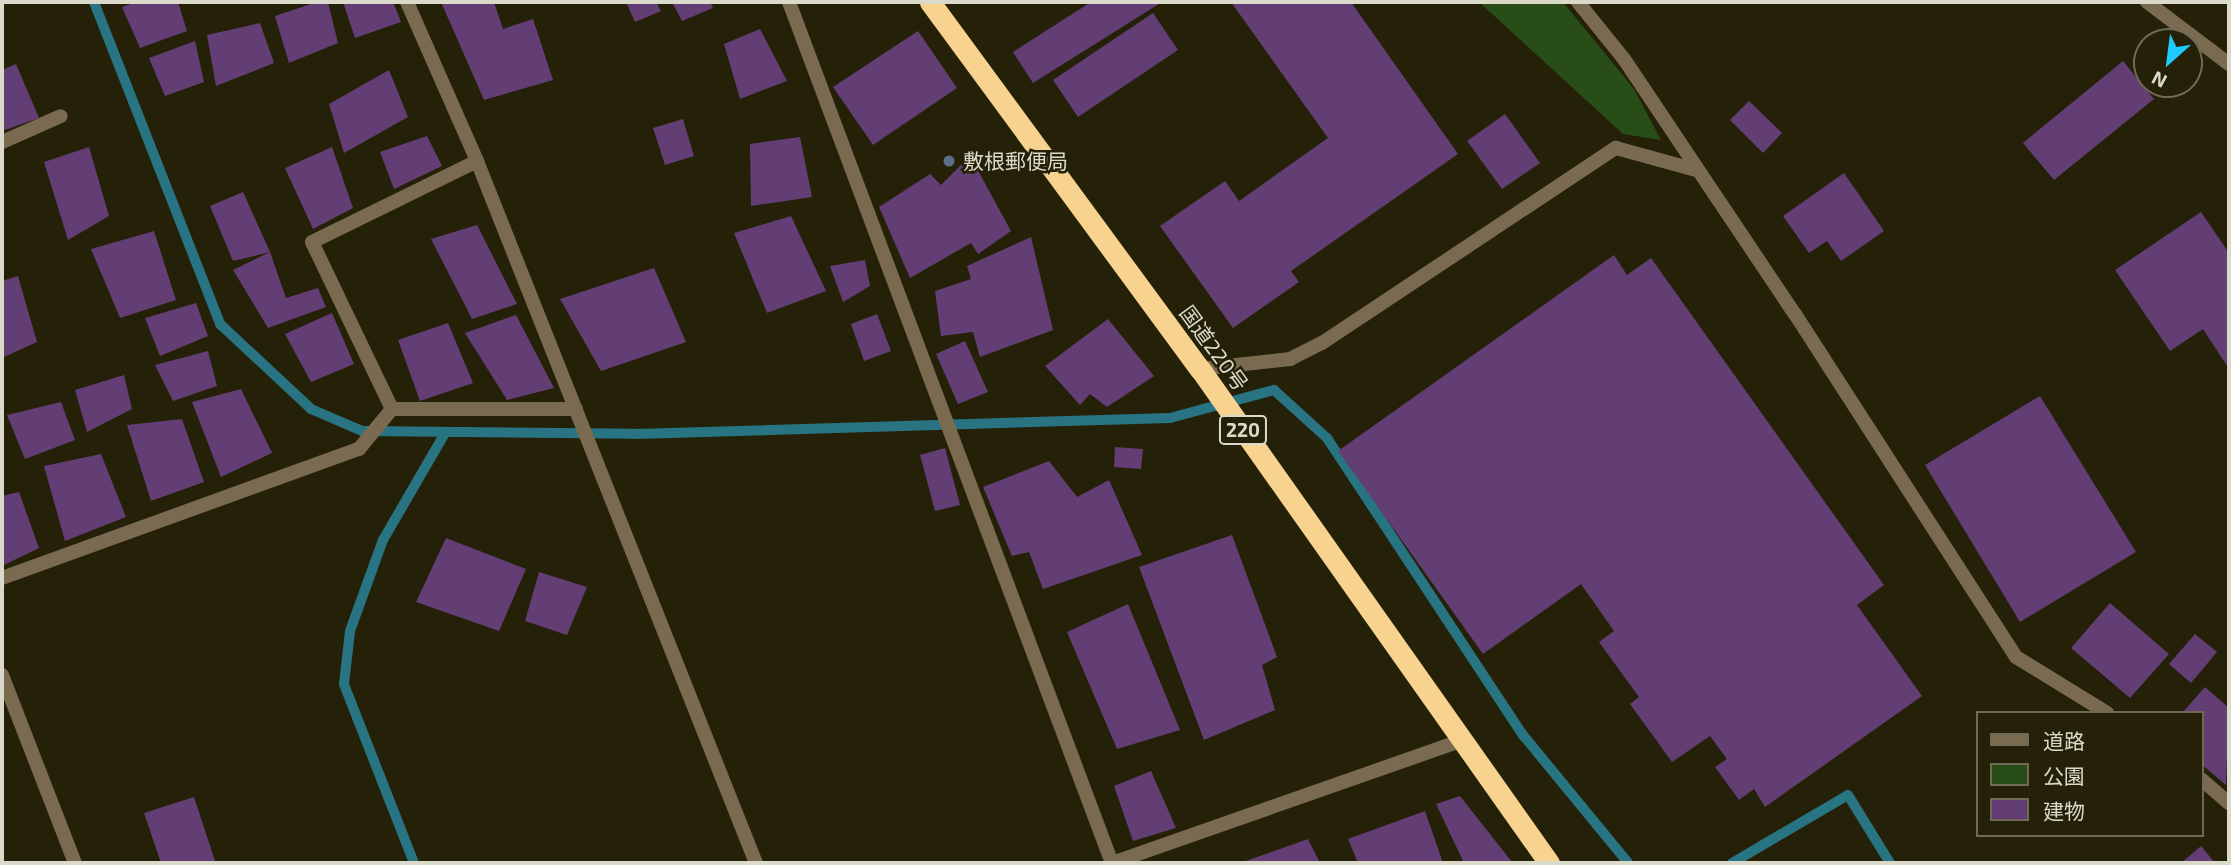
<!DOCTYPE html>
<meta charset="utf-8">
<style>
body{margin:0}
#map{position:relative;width:2231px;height:865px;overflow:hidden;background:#252008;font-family:"Exo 2","Noto Sans JP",sans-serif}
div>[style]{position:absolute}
.green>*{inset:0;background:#294d16}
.stream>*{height:10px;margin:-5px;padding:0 5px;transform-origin:5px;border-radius:5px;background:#287483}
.building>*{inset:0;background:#633e74}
.lane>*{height:14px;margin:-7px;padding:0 7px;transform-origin:7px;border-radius:7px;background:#796a50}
.street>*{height:14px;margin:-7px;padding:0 7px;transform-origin:7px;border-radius:7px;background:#796a50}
.highway>*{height:21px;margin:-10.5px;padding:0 10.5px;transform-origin:10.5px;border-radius:10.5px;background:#f7d38f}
.dots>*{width:19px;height:19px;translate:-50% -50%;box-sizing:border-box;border:4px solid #252008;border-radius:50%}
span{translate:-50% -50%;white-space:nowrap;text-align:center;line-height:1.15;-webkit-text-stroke:5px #252008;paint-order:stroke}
.shield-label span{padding:2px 5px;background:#252008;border:2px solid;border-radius:5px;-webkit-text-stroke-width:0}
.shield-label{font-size:19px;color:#dbd9ca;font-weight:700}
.poi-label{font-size:21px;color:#dbd9ca}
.left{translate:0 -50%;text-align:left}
.street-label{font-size:21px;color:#dbd9ca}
.frame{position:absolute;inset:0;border:4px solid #dbd9ca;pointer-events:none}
.legend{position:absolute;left:1976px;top:711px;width:228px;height:126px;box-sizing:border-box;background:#252008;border:2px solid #6e6a56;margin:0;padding:9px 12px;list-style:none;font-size:21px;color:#dbd9ca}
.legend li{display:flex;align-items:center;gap:14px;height:35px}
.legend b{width:35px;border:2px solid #6e6a56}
.north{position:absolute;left:2133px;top:28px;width:70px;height:70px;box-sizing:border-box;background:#252008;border:2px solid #6e6a56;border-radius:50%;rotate:208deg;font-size:19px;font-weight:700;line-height:28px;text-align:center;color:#dbd9ca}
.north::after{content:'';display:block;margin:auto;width:24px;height:32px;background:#20c9fd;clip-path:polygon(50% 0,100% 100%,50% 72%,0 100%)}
</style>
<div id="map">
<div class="green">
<i style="clip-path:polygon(1479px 2px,1563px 2px,1634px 89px,1661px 140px,1623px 134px)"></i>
</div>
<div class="stream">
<i style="left:94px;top:2px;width:346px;rotate:68.6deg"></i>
<i style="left:220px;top:324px;width:125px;rotate:43deg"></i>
<i style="left:311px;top:409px;width:56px;rotate:23.3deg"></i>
<i style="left:362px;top:431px;width:274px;rotate:0.6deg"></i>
<i style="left:636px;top:434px;width:534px;rotate:-1.72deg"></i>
<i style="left:1170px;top:418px;width:108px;rotate:-15.1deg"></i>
<i style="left:1274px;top:390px;width:72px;rotate:42.2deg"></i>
<i style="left:1327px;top:438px;width:356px;rotate:56.6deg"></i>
<i style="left:1523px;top:735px;width:166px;rotate:50.6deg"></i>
<i style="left:414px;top:863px;width:192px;rotate:-111.4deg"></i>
<i style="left:344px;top:684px;width:53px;rotate:-83.5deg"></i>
<i style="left:350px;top:631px;width:97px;rotate:-70.1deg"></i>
<i style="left:383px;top:540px;width:124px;rotate:-59.9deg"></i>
<i style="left:1732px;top:863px;width:134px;rotate:-30.4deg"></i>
<i style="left:1848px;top:795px;width:80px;rotate:58.3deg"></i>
</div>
<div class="building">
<i style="clip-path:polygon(137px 2px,178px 2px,187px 31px,140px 48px,122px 7px)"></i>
<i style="clip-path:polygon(317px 2px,328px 2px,338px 43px,289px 63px,275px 16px)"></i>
<i style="clip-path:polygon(343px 2px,393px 2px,401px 22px,355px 38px)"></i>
<i style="clip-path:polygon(441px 2px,494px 2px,503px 29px,533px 19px,553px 80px,484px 100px)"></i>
<i style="clip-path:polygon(626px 2px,656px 2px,661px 11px,635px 22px)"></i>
<i style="clip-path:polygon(672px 2px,710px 2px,713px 8px,682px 21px)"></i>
<i style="clip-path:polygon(1091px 2px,1162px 2px,1033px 83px,1013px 52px)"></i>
<i style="clip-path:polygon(1231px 2px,1351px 2px,1458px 154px,1291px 271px,1299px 282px,1233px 328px,1160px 226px,1225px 181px,1239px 201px,1328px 138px)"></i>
<i style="clip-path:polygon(1153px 13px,1178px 50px,1078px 117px,1053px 80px)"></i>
<i style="clip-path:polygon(260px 23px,274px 63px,216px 86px,207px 35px)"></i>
<i style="clip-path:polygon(760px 29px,787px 81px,740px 99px,724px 44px)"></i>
<i style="clip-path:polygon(918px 31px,957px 88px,873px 145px,833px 87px)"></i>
<i style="clip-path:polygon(195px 41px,204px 82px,165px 96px,149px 58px)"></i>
<i style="clip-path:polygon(2123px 61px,2154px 99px,2054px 180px,2023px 143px)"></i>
<i style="clip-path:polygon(16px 64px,39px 118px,2px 131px,2px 70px)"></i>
<i style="clip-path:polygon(389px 70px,408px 117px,344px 153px,329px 104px)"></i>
<i style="clip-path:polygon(1749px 101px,1782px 133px,1763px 153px,1730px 120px)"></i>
<i style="clip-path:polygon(1505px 114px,1540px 163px,1502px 189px,1467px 141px)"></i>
<i style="clip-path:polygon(683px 119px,694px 156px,665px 165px,653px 128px)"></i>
<i style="clip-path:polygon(427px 136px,442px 166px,394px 189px,380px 152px)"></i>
<i style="clip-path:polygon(800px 137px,812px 197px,751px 206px,750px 144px)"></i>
<i style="clip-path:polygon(89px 147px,109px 216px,68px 240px,44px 162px)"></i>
<i style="clip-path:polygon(332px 147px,353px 208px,313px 229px,285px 168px)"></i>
<i style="clip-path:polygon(970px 156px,1011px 231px,978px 254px,971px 243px,910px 278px,879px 207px,930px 174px,941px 185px)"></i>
<i style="clip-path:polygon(1844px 173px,1884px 231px,1841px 261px,1827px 241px,1809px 253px,1783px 216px)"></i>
<i style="clip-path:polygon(243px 192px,270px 252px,233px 261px,210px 206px)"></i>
<i style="clip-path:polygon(2201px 212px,2229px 253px,2229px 369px,2203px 329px,2170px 351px,2115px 270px)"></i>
<i style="clip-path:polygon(791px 216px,826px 291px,767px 313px,734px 233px)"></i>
<i style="clip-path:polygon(477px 225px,517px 304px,472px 319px,431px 239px)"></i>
<i style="clip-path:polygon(154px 231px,176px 300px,120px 318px,91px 249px)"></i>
<i style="clip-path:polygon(1031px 237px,1053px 330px,980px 357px,973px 332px,941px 336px,935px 291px,971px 279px,967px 266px)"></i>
<i style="clip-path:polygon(270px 252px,286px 298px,318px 288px,326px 307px,268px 328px,233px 270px)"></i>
<i style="clip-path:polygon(1614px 255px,1627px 275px,1651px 258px,1884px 585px,1857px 605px,1922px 696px,1765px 807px,1754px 789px,1739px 800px,1715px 767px,1727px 759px,1710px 736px,1672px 762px,1630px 704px,1639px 697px,1599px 642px,1614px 631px,1581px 584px,1483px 654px,1338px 451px)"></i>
<i style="clip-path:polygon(865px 260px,870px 286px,843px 302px,830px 266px)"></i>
<i style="clip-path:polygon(654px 268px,686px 342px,601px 371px,560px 299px)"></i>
<i style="clip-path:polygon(18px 276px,37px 342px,2px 358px,2px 281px)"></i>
<i style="clip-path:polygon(196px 303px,208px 336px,160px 356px,145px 318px)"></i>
<i style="clip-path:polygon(332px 313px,354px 364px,311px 382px,285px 334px)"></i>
<i style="clip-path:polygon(877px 314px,891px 351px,864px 361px,851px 324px)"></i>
<i style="clip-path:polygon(516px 315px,554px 388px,507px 400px,465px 333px)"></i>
<i style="clip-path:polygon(1108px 319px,1154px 376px,1107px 407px,1090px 394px,1080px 405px,1045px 366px)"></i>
<i style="clip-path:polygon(448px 323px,473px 383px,420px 401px,398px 340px)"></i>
<i style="clip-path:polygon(965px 341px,988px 392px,958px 404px,936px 354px)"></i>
<i style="clip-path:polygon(208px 351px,217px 386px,173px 401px,155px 365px)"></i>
<i style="clip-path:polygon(124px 375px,132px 409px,87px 432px,75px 390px)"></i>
<i style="clip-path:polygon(241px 389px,272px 453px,221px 477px,192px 402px)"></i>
<i style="clip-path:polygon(2040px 396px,2136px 552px,2020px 622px,1925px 465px)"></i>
<i style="clip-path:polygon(61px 402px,75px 440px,25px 459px,7px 415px)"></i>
<i style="clip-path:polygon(182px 419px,204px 482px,151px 501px,127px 425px)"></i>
<i style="clip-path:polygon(1115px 447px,1143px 449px,1141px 469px,1114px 467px)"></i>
<i style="clip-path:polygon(945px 448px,960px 505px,935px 511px,920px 455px)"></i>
<i style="clip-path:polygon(101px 454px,126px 517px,65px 541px,44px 466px)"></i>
<i style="clip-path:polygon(1049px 461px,1077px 497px,1109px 480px,1142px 555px,1043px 589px,1029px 552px,1012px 556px,983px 487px)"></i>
<i style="clip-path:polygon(19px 492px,39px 548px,2px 566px,2px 496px)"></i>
<i style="clip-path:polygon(1232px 535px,1277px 657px,1262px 665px,1275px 710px,1204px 740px,1139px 567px)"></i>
<i style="clip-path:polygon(446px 538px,526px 569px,499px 631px,416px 602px)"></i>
<i style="clip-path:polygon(539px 572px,587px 587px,567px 635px,525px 621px)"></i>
<i style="clip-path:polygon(2110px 603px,2169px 654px,2130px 698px,2071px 648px)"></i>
<i style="clip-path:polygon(1128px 604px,1180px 730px,1117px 749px,1067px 632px)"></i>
<i style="clip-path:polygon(2195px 634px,2217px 652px,2191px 683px,2169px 664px)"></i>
<i style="clip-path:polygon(2205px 687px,2229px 708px,2226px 785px,2201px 764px,2201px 713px,2182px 713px)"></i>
<i style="clip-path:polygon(1151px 771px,1176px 828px,1133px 841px,1114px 786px)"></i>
<i style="clip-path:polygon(1460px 796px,1512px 862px,1464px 863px,1436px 804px)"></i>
<i style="clip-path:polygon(194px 797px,215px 861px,161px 863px,144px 813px)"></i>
<i style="clip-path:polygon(1425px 811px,1443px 863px,1358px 863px,1348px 839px)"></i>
<i style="clip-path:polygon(1308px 839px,1320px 863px,1240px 863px)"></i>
<i style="clip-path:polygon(2201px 846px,2215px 863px,2181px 863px)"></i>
</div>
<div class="lane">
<i style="left:2px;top:142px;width:64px;rotate:-23.8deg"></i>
</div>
<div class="street">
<i style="left:407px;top:2px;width:174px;rotate:66.2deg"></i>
<i style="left:477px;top:161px;width:755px;rotate:68.33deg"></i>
<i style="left:789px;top:2px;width:920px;rotate:69.44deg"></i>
<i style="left:1578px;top:2px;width:73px;rotate:51.1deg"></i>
<i style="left:1624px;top:59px;width:307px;rotate:56.2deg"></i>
<i style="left:1795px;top:314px;width:408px;rotate:57.2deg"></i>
<i style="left:2016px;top:657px;width:107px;rotate:31.6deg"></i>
<i style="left:2147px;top:2px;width:103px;rotate:37.1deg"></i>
<i style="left:1200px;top:369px;width:91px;rotate:-6.3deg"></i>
<i style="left:1290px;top:359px;width:36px;rotate:-27deg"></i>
<i style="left:1322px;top:343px;width:353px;rotate:-33.6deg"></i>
<i style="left:1616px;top:148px;width:83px;rotate:15.4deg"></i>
<i style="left:392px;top:409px;width:185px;rotate:-115.6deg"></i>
<i style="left:312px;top:242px;width:184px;rotate:-26.1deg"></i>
<i style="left:2px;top:578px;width:380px;rotate:-19.9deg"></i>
<i style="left:359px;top:449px;width:52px;rotate:-50.5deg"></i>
<i style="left:392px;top:409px;width:184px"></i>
<i style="left:2px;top:675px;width:202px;rotate:68.8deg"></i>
<i style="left:2201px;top:779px;width:37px;rotate:41deg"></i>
<i style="left:1112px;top:863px;width:370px;rotate:-19.3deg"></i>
</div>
<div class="highway">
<i style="left:930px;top:2px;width:456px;rotate:53.7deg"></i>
<i style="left:1200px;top:369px;width:605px;rotate:54.76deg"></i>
</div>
<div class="dots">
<i style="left:949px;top:161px;background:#5c6f8a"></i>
</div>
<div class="shield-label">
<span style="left:1243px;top:430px">220</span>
</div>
<div class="poi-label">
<span class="left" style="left:963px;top:161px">敷根郵便局</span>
</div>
<div class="street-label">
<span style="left:1214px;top:348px;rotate:54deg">国道220号</span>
</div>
<div class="frame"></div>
<ul class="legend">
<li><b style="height:9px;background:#796a50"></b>道路</li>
<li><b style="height:19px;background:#294d16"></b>公園</li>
<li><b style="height:19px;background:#633e74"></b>建物</li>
</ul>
<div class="north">N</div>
</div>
